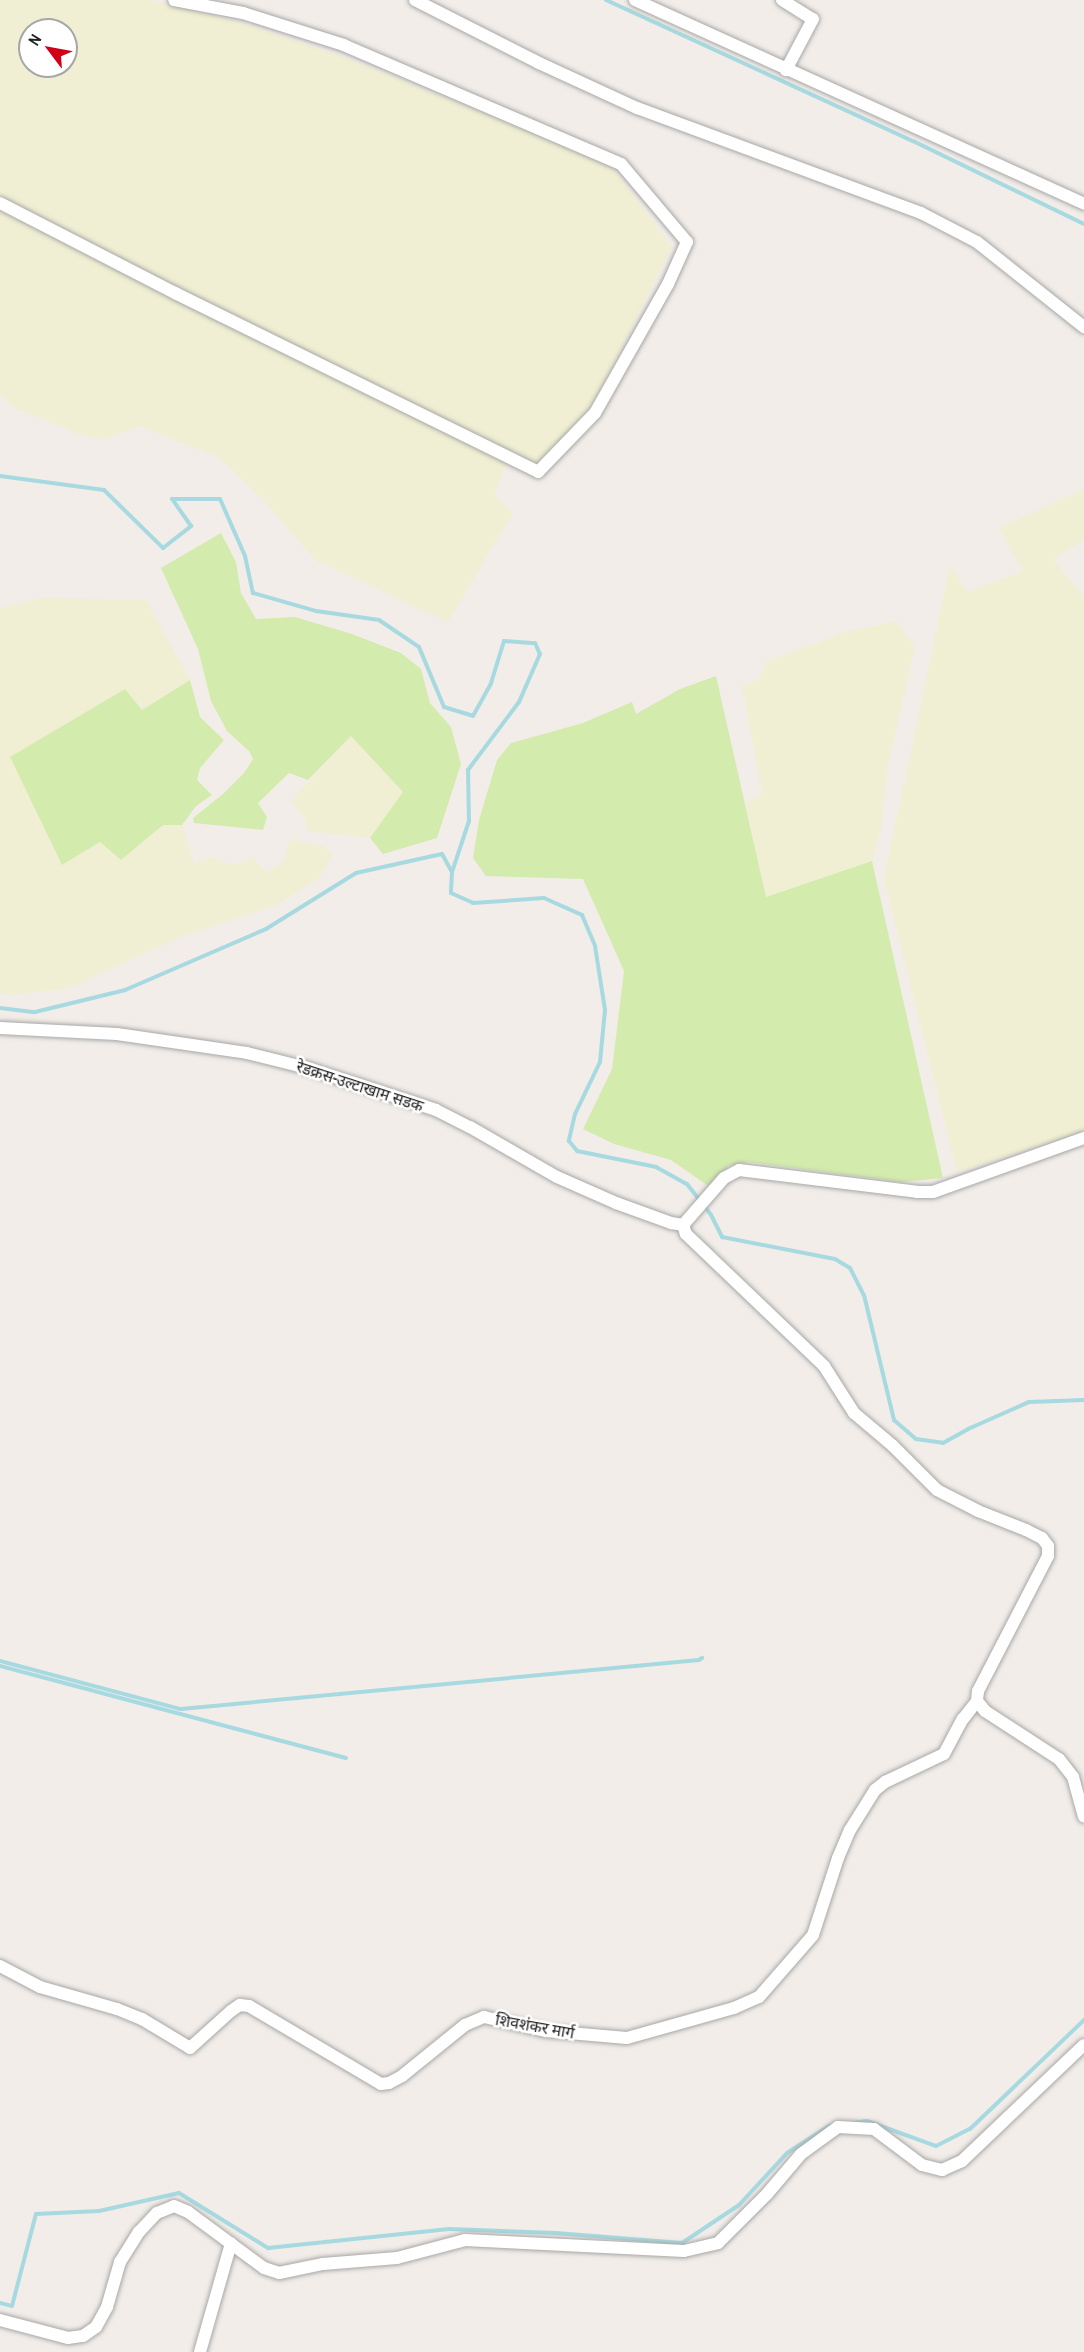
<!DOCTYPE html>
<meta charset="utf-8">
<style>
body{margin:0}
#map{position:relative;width:1084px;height:2352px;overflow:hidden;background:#f2ede8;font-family:"Archivo Narrow","Noto Sans Devanagari",sans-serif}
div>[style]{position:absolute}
.farmland>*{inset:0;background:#f0efd3}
.grass>*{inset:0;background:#d3ecad}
.stream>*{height:4px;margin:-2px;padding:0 2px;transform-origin:2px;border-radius:2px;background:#a7d9e0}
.roads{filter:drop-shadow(0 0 2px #a8a8a8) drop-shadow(0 0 2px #a8a8a8)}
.street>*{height:12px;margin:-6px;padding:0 6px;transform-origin:6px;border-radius:6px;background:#fff}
span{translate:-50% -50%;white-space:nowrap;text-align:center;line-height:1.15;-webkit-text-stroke:5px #fff;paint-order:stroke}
.street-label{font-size:16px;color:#212121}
.north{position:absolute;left:18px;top:18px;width:60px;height:60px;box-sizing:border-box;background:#fff;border:2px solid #a6a6a6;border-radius:50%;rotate:302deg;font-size:16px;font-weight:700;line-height:24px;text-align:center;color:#212121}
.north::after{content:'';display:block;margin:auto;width:21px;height:27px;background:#d20017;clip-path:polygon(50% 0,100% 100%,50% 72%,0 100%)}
</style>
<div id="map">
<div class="farmland">
<i style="clip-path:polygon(evenodd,0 0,151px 0,231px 20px,346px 58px,608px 163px,672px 247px,591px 408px,536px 469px,0 201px,0 0,30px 30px,66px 30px,66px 66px,30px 66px,30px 30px)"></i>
<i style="clip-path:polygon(0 206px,506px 463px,494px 495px,513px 513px,448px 622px,315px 560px,261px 497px,218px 457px,139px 426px,104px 440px,76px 433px,13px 407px,0 394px)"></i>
<i style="clip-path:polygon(1084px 489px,1084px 540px,1053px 559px,1084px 597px,1084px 1131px,957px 1172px,884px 878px,950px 565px,967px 592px,1023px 571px,999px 528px)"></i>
<i style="clip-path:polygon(42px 598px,146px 600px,190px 680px,142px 710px,126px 689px,62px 864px,101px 842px,121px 860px,163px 825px,182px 825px,194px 863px,212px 857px,232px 865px,253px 858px,267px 873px,284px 861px,290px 839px,323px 846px,333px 854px,319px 878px,277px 905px,178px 938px,67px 989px,5px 995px,0 992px,0 608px)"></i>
<i style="clip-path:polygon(897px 621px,915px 647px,888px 765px,881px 828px,872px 861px,766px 897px,745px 803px,762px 794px,742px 686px,759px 679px,766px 662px,845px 632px)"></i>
<i style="clip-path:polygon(351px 736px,403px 792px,370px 838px,307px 831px,305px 819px,291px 801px)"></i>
</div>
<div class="grass">
<i style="clip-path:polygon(221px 533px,236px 562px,241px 593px,256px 619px,295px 617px,352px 634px,401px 653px,421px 669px,430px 703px,451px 727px,461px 764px,437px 838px,383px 854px,370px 838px,403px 792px,351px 736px,308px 780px,289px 773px,258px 803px,267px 817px,263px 830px,194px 823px,193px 818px,223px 794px,244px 773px,253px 759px,249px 751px,227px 731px,211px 701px,198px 649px,161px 568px)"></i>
<i style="clip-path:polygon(716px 676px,766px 897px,872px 861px,943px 1178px,901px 1182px,749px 1162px,729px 1166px,711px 1188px,671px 1160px,614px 1144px,583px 1129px,612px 1069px,624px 971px,583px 879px,486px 876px,473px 858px,479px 820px,497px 760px,511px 743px,583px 723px,632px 702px,636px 714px,680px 689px)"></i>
<i style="clip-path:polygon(190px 680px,200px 717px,224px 740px,200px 768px,197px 780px,212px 795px,196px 806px,182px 825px,163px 825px,121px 860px,100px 842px,62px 865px,10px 757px,125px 689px,142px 710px)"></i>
</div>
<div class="stream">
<i style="left:606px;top:0;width:338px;rotate:24.7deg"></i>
<i style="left:913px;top:141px;width:190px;rotate:25.9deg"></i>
<i style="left:0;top:476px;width:105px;rotate:7.7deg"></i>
<i style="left:104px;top:490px;width:83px;rotate:44.5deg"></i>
<i style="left:163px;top:548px;width:36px;rotate:-38deg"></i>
<i style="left:191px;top:526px;width:33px;rotate:-125deg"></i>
<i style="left:172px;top:499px;width:48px"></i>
<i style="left:220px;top:499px;width:62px;rotate:66.3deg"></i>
<i style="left:245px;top:556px;width:38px;rotate:78deg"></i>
<i style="left:253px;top:593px;width:66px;rotate:15.9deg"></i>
<i style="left:316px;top:611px;width:64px;rotate:8.1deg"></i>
<i style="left:379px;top:620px;width:48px;rotate:34deg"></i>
<i style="left:419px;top:647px;width:65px;rotate:67.4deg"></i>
<i style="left:444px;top:707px;width:30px;rotate:17deg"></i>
<i style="left:473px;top:716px;width:38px;rotate:-61deg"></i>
<i style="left:491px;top:683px;width:44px;rotate:-72.8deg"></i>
<i style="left:504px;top:641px;width:31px;rotate:4deg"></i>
<i style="left:535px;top:643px;width:12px;rotate:66deg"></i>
<i style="left:540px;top:654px;width:52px;rotate:113.6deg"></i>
<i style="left:519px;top:702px;width:85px;rotate:126.9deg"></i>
<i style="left:468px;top:770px;width:51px;rotate:88.9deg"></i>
<i style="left:469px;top:821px;width:54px;rotate:108.4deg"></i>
<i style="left:452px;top:872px;width:21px;rotate:93deg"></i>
<i style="left:451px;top:893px;width:24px;rotate:24deg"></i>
<i style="left:473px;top:903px;width:71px;rotate:-4deg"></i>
<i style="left:544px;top:898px;width:42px;rotate:24.1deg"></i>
<i style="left:582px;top:915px;width:34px;rotate:67deg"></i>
<i style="left:595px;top:946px;width:65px;rotate:81.1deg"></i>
<i style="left:605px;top:1010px;width:52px;rotate:95.5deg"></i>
<i style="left:600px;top:1062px;width:58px;rotate:115.7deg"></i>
<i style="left:575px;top:1114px;width:28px;rotate:103deg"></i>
<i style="left:569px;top:1141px;width:13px;rotate:51deg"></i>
<i style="left:577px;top:1151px;width:81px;rotate:11.4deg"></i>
<i style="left:656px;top:1167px;width:35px;rotate:29deg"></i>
<i style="left:687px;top:1184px;width:39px;rotate:52deg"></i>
<i style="left:711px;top:1215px;width:25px;rotate:63deg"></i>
<i style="left:722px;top:1237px;width:115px;rotate:11deg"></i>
<i style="left:835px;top:1259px;width:17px;rotate:31deg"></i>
<i style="left:850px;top:1268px;width:30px;rotate:63deg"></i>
<i style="left:864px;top:1295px;width:129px;rotate:76.5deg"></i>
<i style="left:894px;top:1420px;width:29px;rotate:41deg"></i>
<i style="left:916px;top:1439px;width:27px;rotate:8deg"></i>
<i style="left:943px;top:1443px;width:29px;rotate:-29deg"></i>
<i style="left:968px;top:1429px;width:67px;rotate:-23.9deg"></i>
<i style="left:1029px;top:1402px;width:55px;rotate:-2.1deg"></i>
<i style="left:0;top:1008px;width:35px;rotate:7deg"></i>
<i style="left:35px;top:1012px;width:93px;rotate:-13.7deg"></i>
<i style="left:125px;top:990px;width:154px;rotate:-23.4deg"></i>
<i style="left:266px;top:929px;width:106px;rotate:-31.9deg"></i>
<i style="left:356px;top:873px;width:88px;rotate:-12.5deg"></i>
<i style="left:442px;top:854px;width:21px;rotate:61deg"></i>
<i style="left:0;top:1661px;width:187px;rotate:14.9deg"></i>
<i style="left:181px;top:1709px;width:520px;rotate:-5.4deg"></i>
<i style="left:699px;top:1660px;width:4px;rotate:-34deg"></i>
<i style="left:0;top:1666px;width:358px;rotate:14.9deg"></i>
<i style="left:854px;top:2123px;width:13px;rotate:-9deg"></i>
<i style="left:867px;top:2121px;width:73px;rotate:19.9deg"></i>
<i style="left:936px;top:2146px;width:38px;rotate:-27deg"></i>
<i style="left:970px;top:2129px;width:158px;rotate:-43.7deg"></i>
<i style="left:0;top:2303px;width:12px;rotate:14deg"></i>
<i style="left:12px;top:2306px;width:95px;rotate:-75.4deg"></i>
<i style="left:36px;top:2214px;width:63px;rotate:-2.7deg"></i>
<i style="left:99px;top:2211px;width:82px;rotate:-12.7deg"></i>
<i style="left:179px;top:2193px;width:105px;rotate:31.7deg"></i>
<i style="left:268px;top:2248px;width:182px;rotate:-6deg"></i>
<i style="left:449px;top:2229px;width:107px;rotate:2.1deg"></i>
<i style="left:556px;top:2233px;width:126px;rotate:4.5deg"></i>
<i style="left:682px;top:2243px;width:69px;rotate:-33.7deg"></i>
<i style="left:739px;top:2205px;width:71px;rotate:-47.3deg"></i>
<i style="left:787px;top:2153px;width:50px;rotate:-32.7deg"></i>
<i style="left:829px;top:2126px;width:6px;rotate:-9deg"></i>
</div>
<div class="roads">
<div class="street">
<i style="left:415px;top:0;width:139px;rotate:26.9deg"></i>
<i style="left:539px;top:63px;width:108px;rotate:24.7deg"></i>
<i style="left:637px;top:108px;width:303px;rotate:20.3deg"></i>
<i style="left:921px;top:213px;width:63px;rotate:27.4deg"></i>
<i style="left:977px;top:242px;width:137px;rotate:38.5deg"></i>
<i style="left:635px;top:0;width:493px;rotate:24.4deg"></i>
<i style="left:782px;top:0;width:36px;rotate:32deg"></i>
<i style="left:813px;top:19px;width:58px;rotate:117.9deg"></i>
<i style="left:0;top:203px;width:197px;rotate:27.2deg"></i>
<i style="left:175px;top:293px;width:405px;rotate:26.2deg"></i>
<i style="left:538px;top:472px;width:82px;rotate:-46deg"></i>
<i style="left:595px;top:413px;width:148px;rotate:-60.5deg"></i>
<i style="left:668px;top:284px;width:46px;rotate:-65.7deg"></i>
<i style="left:687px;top:242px;width:102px;rotate:-130.2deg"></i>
<i style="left:621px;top:164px;width:301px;rotate:-156.8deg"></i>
<i style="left:344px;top:45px;width:106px;rotate:-162.4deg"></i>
<i style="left:243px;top:13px;width:70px;rotate:-169.3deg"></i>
<i style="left:0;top:1028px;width:117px;rotate:2.9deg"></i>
<i style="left:117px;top:1034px;width:131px;rotate:8.3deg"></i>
<i style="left:247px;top:1053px;width:62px;rotate:14deg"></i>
<i style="left:307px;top:1068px;width:136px;rotate:18deg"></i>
<i style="left:436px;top:1110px;width:38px;rotate:27deg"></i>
<i style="left:470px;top:1127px;width:100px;rotate:29.9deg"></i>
<i style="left:557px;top:1177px;width:64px;rotate:23.8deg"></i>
<i style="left:616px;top:1203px;width:59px;rotate:20deg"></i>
<i style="left:671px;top:1223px;width:12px;rotate:9deg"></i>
<i style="left:683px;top:1225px;width:62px;rotate:-48.9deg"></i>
<i style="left:724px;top:1178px;width:17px;rotate:-28deg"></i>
<i style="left:739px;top:1170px;width:179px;rotate:7deg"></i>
<i style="left:917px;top:1192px;width:16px"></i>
<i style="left:933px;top:1192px;width:160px;rotate:-19.7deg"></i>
<i style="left:683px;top:1225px;width:9px;rotate:72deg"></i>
<i style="left:686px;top:1234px;width:191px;rotate:43.7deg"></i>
<i style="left:824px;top:1366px;width:56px;rotate:57.4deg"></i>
<i style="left:854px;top:1413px;width:51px;rotate:40.2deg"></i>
<i style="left:893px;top:1446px;width:62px;rotate:45deg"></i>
<i style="left:937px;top:1490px;width:46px;rotate:27.1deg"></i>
<i style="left:978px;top:1511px;width:52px;rotate:21.6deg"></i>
<i style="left:1026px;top:1530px;width:18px;rotate:27deg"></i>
<i style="left:1042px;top:1538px;width:10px;rotate:53deg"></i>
<i style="left:1048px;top:1546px;width:10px;rotate:90deg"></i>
<i style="left:1048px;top:1556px;width:152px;rotate:117.4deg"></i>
<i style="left:978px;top:1691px;width:10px;rotate:96deg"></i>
<i style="left:977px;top:1701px;width:13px;rotate:51deg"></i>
<i style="left:985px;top:1711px;width:88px;rotate:33deg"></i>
<i style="left:1059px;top:1759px;width:23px;rotate:52deg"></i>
<i style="left:1073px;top:1777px;width:41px;rotate:74.6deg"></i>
<i style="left:0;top:1966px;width:45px;rotate:27.7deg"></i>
<i style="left:40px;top:1987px;width:80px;rotate:15.9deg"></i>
<i style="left:117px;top:2009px;width:27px;rotate:22deg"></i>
<i style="left:142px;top:2019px;width:56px;rotate:31.1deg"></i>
<i style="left:190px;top:2048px;width:55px;rotate:-42.1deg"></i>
<i style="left:231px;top:2011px;width:11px;rotate:-34deg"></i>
<i style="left:240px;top:2005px;width:9px;rotate:6deg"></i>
<i style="left:249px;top:2006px;width:153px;rotate:30.6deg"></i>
<i style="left:381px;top:2084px;width:8px;rotate:-7deg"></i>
<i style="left:389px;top:2083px;width:15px;rotate:-28deg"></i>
<i style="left:402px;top:2076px;width:81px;rotate:-39deg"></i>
<i style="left:465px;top:2025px;width:21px;rotate:-23deg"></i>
<i style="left:484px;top:2017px;width:64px;rotate:12.7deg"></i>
<i style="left:546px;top:2031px;width:81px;rotate:4.9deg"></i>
<i style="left:627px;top:2038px;width:111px;rotate:-15.7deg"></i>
<i style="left:734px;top:2008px;width:27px;rotate:-24deg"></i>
<i style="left:759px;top:1997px;width:82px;rotate:-48.9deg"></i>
<i style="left:813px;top:1935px;width:81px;rotate:-72deg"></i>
<i style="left:838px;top:1858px;width:30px;rotate:-67deg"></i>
<i style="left:850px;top:1830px;width:47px;rotate:-58deg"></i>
<i style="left:875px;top:1790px;width:13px;rotate:-39deg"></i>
<i style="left:885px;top:1782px;width:65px;rotate:-25.4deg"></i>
<i style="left:944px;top:1754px;width:40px;rotate:-62deg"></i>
<i style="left:963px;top:1719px;width:23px;rotate:-52deg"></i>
<i style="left:0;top:2320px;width:70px;rotate:14.8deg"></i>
<i style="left:68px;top:2338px;width:15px;rotate:-8deg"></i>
<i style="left:83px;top:2336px;width:16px;rotate:-35deg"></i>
<i style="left:96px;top:2327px;width:23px;rotate:-61deg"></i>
<i style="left:107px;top:2307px;width:47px;rotate:-73.9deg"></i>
<i style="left:120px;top:2262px;width:36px;rotate:-58deg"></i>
<i style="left:139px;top:2232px;width:26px;rotate:-47deg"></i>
<i style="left:157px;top:2213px;width:18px;rotate:-22deg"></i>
<i style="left:174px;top:2206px;width:15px;rotate:23deg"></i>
<i style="left:188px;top:2212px;width:94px;rotate:36.4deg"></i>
<i style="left:264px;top:2268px;width:16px;rotate:18deg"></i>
<i style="left:279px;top:2273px;width:45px;rotate:-11.6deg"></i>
<i style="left:323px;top:2264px;width:74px;rotate:-4.6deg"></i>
<i style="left:397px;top:2258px;width:70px;rotate:-14.8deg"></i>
<i style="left:465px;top:2240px;width:219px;rotate:2.9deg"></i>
<i style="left:684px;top:2251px;width:35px;rotate:-13deg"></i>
<i style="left:718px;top:2243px;width:69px;rotate:-45deg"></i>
<i style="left:767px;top:2194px;width:52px;rotate:-49.6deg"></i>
<i style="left:801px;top:2154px;width:46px;rotate:-36.1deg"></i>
<i style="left:838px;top:2127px;width:36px;rotate:3deg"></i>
<i style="left:874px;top:2129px;width:60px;rotate:36.9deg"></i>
<i style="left:922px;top:2165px;width:21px;rotate:14deg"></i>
<i style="left:942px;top:2170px;width:22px;rotate:-24deg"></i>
<i style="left:962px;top:2161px;width:168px;rotate:-43.6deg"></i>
<i style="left:200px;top:2352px;width:113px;rotate:-74.1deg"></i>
</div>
</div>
<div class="street-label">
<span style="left:360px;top:1086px;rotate:18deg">रेडक्रस-उल्टाखाम सडक</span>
<span style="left:535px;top:2026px;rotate:10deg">शिवशंकर मार्ग</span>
</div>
<div class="north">N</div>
</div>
